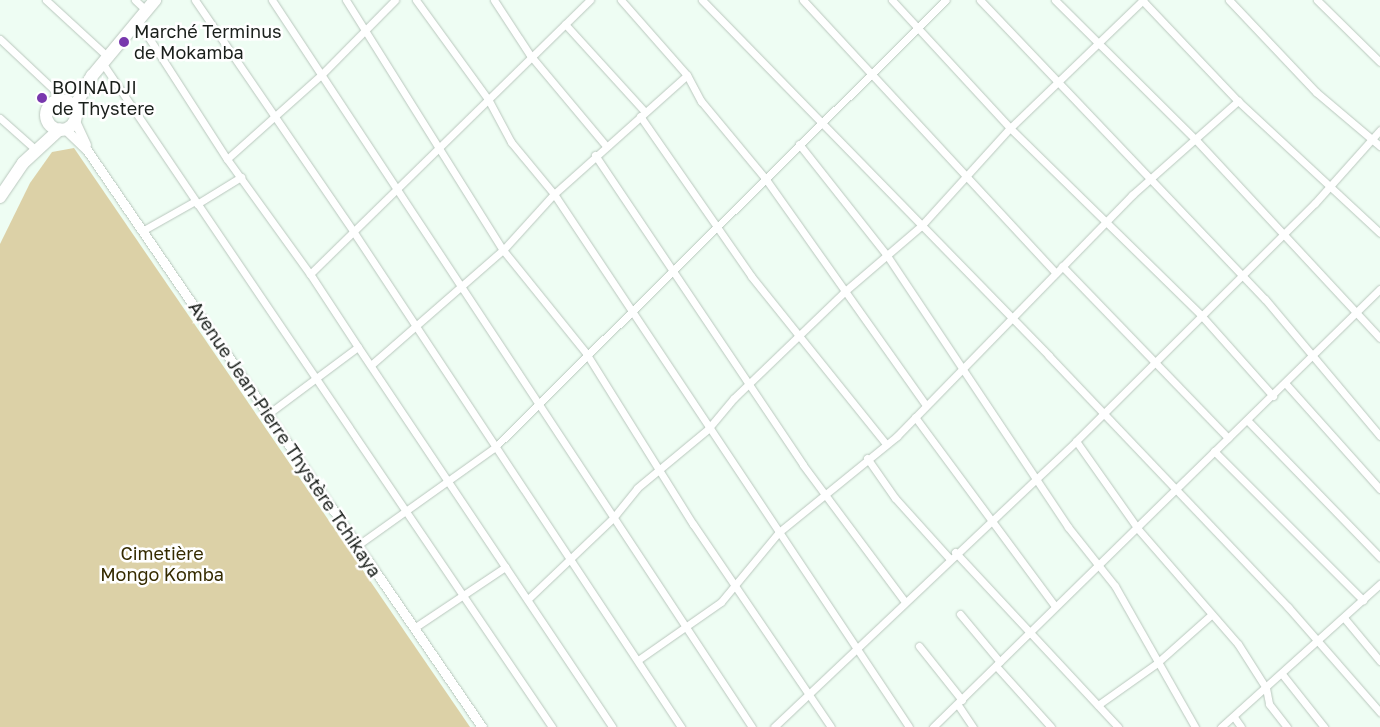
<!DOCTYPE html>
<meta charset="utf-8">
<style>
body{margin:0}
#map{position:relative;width:1380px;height:727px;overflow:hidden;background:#eefdf3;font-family:"Golos Text",sans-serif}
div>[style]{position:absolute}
.green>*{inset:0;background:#dcd1a7}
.roads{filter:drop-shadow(0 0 1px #b9c7bd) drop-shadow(0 0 1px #b9c7bd)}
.street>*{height:7px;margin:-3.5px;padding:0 3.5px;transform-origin:3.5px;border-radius:3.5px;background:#fff}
.secondary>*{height:9px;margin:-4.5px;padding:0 4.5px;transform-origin:4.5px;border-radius:4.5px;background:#fff}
.highway>*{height:12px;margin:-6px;padding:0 6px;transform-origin:6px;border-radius:6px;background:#fff}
.highway>.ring{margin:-6px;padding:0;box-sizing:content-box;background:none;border:12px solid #fff;border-radius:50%}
.dots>*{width:14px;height:14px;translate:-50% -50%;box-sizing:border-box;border:2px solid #fff;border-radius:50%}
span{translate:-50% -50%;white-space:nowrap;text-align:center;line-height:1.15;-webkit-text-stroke:5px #fff;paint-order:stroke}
.poi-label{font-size:18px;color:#1a1f1b}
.left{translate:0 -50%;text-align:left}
.street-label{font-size:18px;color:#1a1f1b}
.park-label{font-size:18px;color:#352b00}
</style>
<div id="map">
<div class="green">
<i style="clip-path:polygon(74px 148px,470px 727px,0 727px,0 244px,30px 183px,52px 152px)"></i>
</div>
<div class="roads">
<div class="street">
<i style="left:46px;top:0;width:84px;rotate:42.6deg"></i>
<i style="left:135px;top:0;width:16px;rotate:43deg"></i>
<i style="left:195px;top:0;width:280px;rotate:55.6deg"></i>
<i style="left:353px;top:231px;width:595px;rotate:56.52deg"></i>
<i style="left:272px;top:0;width:871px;rotate:56.57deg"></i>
<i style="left:346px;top:0;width:295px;rotate:57.9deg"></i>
<i style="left:503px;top:250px;width:132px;rotate:51.1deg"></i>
<i style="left:586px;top:353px;width:202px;rotate:58deg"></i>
<i style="left:693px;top:524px;width:245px;rotate:55.8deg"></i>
<i style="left:416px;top:0;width:122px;rotate:54deg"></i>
<i style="left:488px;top:99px;width:49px;rotate:61.9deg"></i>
<i style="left:511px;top:142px;width:67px;rotate:50.4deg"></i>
<i style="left:554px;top:194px;width:640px;rotate:56.33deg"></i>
<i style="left:494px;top:0;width:66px;rotate:56.8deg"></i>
<i style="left:530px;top:55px;width:119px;rotate:50.1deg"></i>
<i style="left:621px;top:0;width:100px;rotate:48.7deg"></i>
<i style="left:687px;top:75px;width:30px;rotate:62deg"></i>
<i style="left:701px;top:101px;width:100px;rotate:50.3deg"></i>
<i style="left:765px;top:178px;width:277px;rotate:54.7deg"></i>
<i style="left:702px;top:0;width:497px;rotate:45.7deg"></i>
<i style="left:1049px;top:356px;width:347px;rotate:46.4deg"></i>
<i style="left:1288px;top:607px;width:140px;rotate:48.8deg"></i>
<i style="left:803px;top:0;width:372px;rotate:47.2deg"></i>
<i style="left:892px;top:0;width:174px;rotate:47.3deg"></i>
<i style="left:1010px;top:128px;width:266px;rotate:44.4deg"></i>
<i style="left:1200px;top:314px;width:110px;rotate:48.3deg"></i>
<i style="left:980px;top:0;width:413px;rotate:46.4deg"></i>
<i style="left:1265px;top:299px;width:179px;rotate:50deg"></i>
<i style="left:1055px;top:0;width:199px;rotate:44.8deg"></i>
<i style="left:1196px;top:140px;width:270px;rotate:47.1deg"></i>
<i style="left:1142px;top:0;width:139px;rotate:46.5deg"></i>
<i style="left:1238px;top:101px;width:194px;rotate:42.9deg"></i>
<i style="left:1229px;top:0;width:127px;rotate:46.6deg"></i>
<i style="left:1316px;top:92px;width:84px;rotate:40.2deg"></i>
<i style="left:1317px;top:0;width:88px;rotate:44.5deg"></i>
<i style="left:138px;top:21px;width:164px;rotate:57.2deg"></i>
<i style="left:227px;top:159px;width:142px;rotate:54.2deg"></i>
<i style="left:565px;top:24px;width:119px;rotate:47.7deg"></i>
<i style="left:0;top:39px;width:73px;rotate:43.3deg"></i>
<i style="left:53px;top:89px;width:13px;rotate:63deg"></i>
<i style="left:103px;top:64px;width:801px;rotate:55.89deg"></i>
<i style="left:640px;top:116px;width:195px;rotate:55.2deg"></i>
<i style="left:751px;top:276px;width:216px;rotate:51.2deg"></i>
<i style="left:0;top:118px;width:48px;rotate:41.6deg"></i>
<i style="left:799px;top:144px;width:140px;rotate:51.7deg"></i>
<i style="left:886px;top:254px;width:328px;rotate:56.3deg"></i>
<i style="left:1068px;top:527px;width:75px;rotate:51.5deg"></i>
<i style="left:1115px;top:586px;width:162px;rotate:60.4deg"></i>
<i style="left:595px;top:155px;width:373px;rotate:56.1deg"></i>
<i style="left:803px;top:465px;width:171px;rotate:53.3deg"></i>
<i style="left:227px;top:159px;width:127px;rotate:-41.8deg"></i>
<i style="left:322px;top:74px;width:104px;rotate:-45.4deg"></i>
<i style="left:197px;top:204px;width:52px;rotate:-31.5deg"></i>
<i style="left:142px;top:231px;width:61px;rotate:-29.5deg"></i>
<i style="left:1062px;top:266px;width:239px;rotate:46deg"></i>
<i style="left:358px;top:347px;width:457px;rotate:56.2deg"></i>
<i style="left:371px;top:365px;width:175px;rotate:-41.1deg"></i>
<i style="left:503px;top:250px;width:76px;rotate:-47.7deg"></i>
<i style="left:554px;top:194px;width:178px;rotate:-41.8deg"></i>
<i style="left:1286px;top:384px;width:141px;rotate:48.2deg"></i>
<i style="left:268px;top:414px;width:112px;rotate:-36.7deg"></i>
<i style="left:358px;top:347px;width:87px;rotate:-123.3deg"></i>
<i style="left:310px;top:274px;width:392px;rotate:-44.4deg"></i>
<i style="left:915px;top:417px;width:234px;rotate:53.5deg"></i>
<i style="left:1248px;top:421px;width:190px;rotate:45.9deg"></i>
<i style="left:1076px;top:441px;width:108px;rotate:54.8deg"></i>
<i style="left:1138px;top:529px;width:152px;rotate:49deg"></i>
<i style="left:1238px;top:644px;width:52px;rotate:57.5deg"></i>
<i style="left:1266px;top:688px;width:16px;rotate:79deg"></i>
<i style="left:1269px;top:704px;width:29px;rotate:52deg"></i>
<i style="left:1214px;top:451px;width:211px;rotate:45deg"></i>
<i style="left:867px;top:458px;width:49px;rotate:55deg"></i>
<i style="left:895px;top:498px;width:81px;rotate:48deg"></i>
<i style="left:358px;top:545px;width:167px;rotate:-35.5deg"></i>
<i style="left:494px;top:448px;width:636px;rotate:-44.75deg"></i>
<i style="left:955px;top:552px;width:239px;rotate:47deg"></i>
<i style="left:528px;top:599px;width:117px;rotate:-43.6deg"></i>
<i style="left:613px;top:518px;width:38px;rotate:-51deg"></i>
<i style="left:637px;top:488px;width:92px;rotate:-39.7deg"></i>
<i style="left:708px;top:429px;width:40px;rotate:-50deg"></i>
<i style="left:734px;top:398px;width:153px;rotate:-43.9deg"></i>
<i style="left:844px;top:292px;width:101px;rotate:-40.6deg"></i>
<i style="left:921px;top:226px;width:132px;rotate:-47.8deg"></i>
<i style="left:1010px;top:128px;width:185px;rotate:-43.9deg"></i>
<i style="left:960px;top:614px;width:62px;rotate:50.2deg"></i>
<i style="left:1345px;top:619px;width:55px;rotate:50.2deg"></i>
<i style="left:414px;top:628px;width:110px;rotate:-33.8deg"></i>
<i style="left:919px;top:646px;width:69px;rotate:51.5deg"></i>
<i style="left:638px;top:660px;width:101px;rotate:-34.9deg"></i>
<i style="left:721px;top:602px;width:91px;rotate:-50.4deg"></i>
<i style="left:779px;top:532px;width:152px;rotate:-39.1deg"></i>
<i style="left:897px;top:436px;width:337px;rotate:-45.7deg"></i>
<i style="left:1132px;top:195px;width:142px;rotate:-41.6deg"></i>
<i style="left:996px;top:666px;width:82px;rotate:48deg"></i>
<i style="left:1282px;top:674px;width:68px;rotate:51.6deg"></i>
<i style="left:958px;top:705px;width:27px;rotate:56deg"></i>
<i style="left:1098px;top:705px;width:72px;rotate:-35.4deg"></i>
<i style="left:1157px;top:663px;width:72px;rotate:-41.6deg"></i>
<i style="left:1234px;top:717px;width:12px;rotate:55deg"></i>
<i style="left:774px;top:727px;width:416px;rotate:-43.4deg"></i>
<i style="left:1076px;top:441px;width:337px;rotate:-44.9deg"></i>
<i style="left:1315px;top:203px;width:98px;rotate:-48.3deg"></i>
<i style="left:933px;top:727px;width:626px;rotate:-44.42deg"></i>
<i style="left:1221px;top:727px;width:214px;rotate:-42deg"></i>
</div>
<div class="secondary">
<i style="left:75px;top:121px;width:26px;rotate:65deg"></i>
<i style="left:65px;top:129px;width:30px;rotate:44deg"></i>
<i style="left:87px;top:150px;width:699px;rotate:55.61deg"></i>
</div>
<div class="highway">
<i class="ring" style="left:46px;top:100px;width:18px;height:18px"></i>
<i style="left:74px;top:108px;width:37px;rotate:-61deg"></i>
<i style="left:92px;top:76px;width:99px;rotate:-50.3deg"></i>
<i style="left:0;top:197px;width:41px;rotate:-55.9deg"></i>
<i style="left:23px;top:163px;width:50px;rotate:-42.6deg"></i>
</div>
</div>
<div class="dots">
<i style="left:124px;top:42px;background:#7838ad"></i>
<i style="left:42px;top:98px;background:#7838ad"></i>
</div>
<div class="poi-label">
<span class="left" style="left:134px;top:42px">Marché Terminus<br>de Mokamba</span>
<span class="left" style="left:52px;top:98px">BOINADJI<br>de Thystere</span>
</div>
<div class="street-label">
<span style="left:285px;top:439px;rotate:56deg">Avenue Jean-Pierre Thystère Tchikaya</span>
</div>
<div class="park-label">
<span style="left:162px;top:564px">Cimetière<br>Mongo Komba</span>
</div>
</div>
